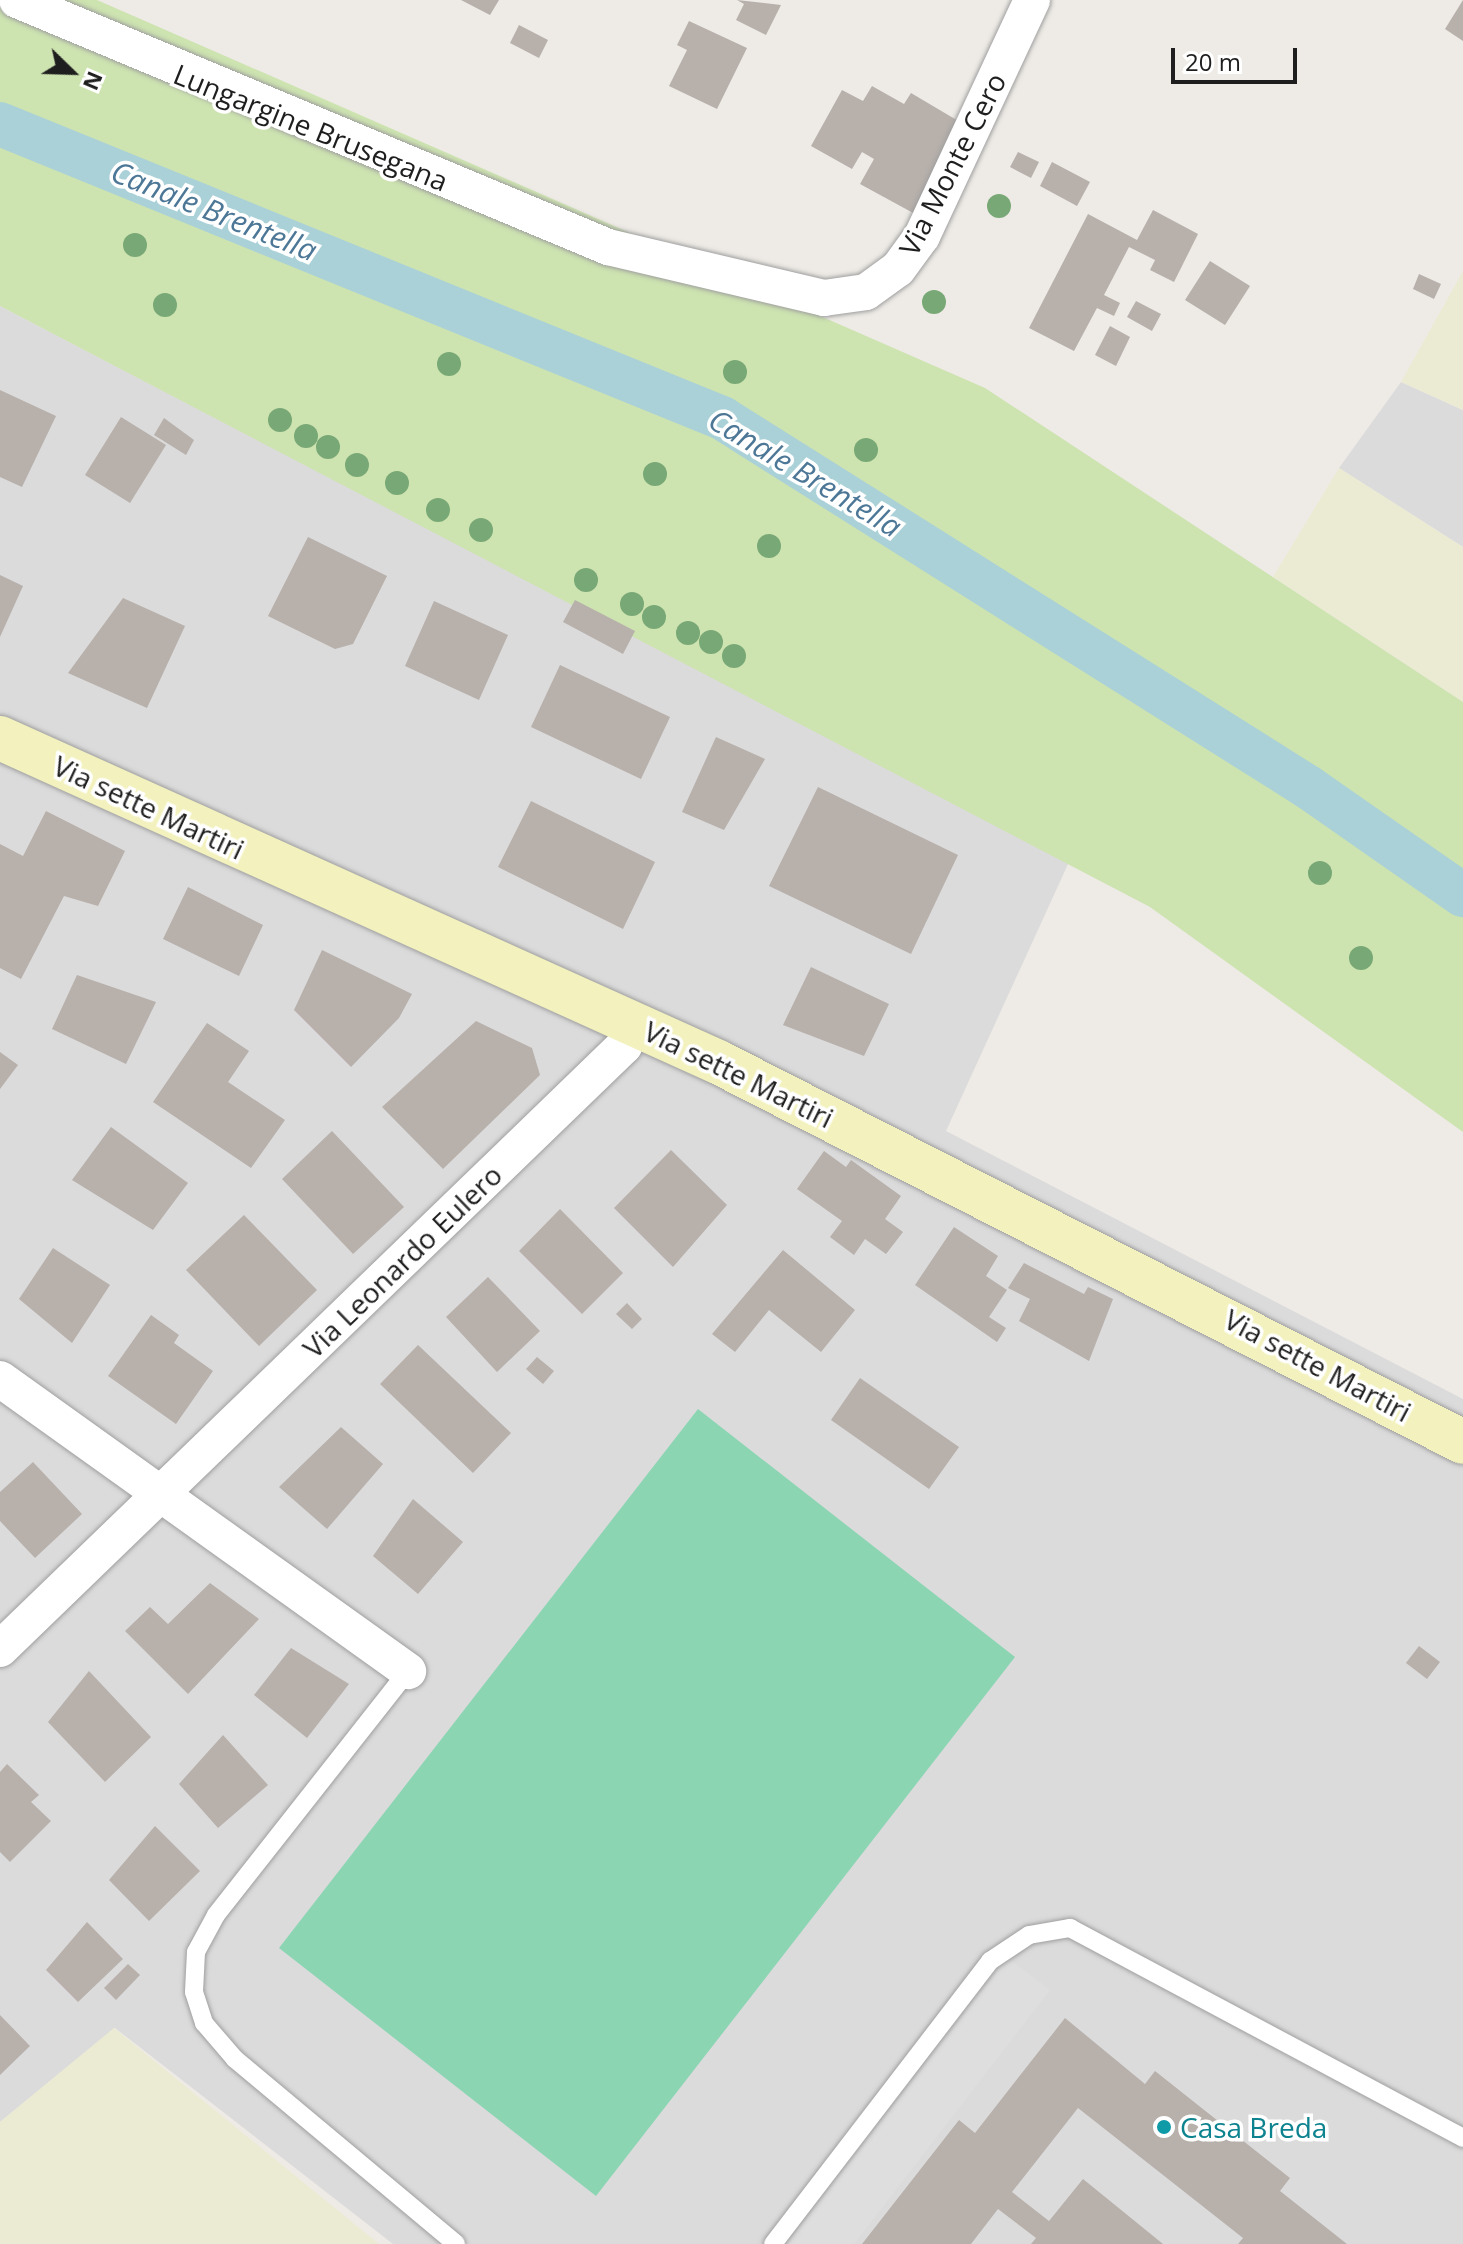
<!DOCTYPE html>
<style>
body{margin:0}
#map{position:relative;width:1463px;height:2244px;overflow:hidden;background:#eeebe6;font-family:"Open Sans",sans-serif}
div>[style]{position:absolute}
.residential>*{inset:0;background:#dcdbdc}
.farmland>*{inset:0;background:#ebebd3}
.grass>*{inset:0;background:#cde3b0}
.pitch>*{inset:0;background:#8bd5b3}
.parking>*{inset:0;background:#dedede}
.canal>*{height:44px;margin:-22px;padding:0 22px;transform-origin:22px;border-radius:22px;background:#aad1d8}
.building>*{inset:0;background:#b7b0ab}
.roads{filter:drop-shadow(0 0 2px #9f9f9f) drop-shadow(0 0 2px #9f9f9f)}
.service>*{height:18px;margin:-9px;padding:0 9px;transform-origin:9px;border-radius:9px;background:#fff}
.minor>*{height:36px;margin:-18px;padding:0 18px;transform-origin:18px;border-radius:18px;background:#fff}
.secondary>*{height:44px;margin:-22px;padding:0 22px;transform-origin:22px;border-radius:22px;background:#f3f2bf}
.trees>*{width:24px;height:24px;margin:-12px;border-radius:50%;background:#78a875}
.dots>*{width:22px;height:22px;translate:-50% -50%;box-sizing:border-box;border:4px solid #fff;border-radius:50%}
span{translate:-50% -50%;white-space:nowrap;text-align:center;line-height:1.15;-webkit-text-stroke:7px #fff;paint-order:stroke}
.street-label{font-size:28px;color:#1e1e1e}
.culture-label{font-size:28px;color:#0d838f}
.left{translate:0 -50%;text-align:left}
.water-label{font-size:30px;color:#4d7796;font-style:italic}
.north{position:absolute;left:32px;top:32px;width:80px;height:80px;-webkit-text-stroke:6px #fff;paint-order:stroke;rotate:113deg;font-size:22px;font-weight:700;line-height:32px;text-align:center;color:#1e1e1e}
.north::after{content:'';display:block;margin:auto;width:28px;height:36px;background:#1e1e1e;clip-path:polygon(50% 0,100% 100%,50% 72%,0 100%)}
.scale{position:absolute;left:1171px;top:48px;width:126px;height:36px;box-sizing:border-box;border:4px solid #1e1e1e;border-top:0;padding-left:10px;font-size:24px;line-height:28px;white-space:nowrap;color:#1e1e1e;-webkit-text-stroke:6px #fff;paint-order:stroke}
</style>
<div id="map">
<div class="residential">
<i style="clip-path:polygon(0 306px,1069px 862px,946px 1131px,1463px 1399px,1463px 2244px,393px 2244px,115px 2028px,0 2122px)"></i>
<i style="clip-path:polygon(1401px 382px,1463px 410px,1463px 547px,1339px 468px)"></i>
</div>
<div class="farmland">
<i style="clip-path:polygon(1463px 271px,1463px 410px,1401px 382px)"></i>
<i style="clip-path:polygon(1339px 468px,1463px 547px,1463px 702px,1273px 577px)"></i>
<i style="clip-path:polygon(114px 2028px,379px 2244px,0 2244px,0 2122px)"></i>
</div>
<div class="grass">
<i style="clip-path:polygon(0 0,97px 0,985px 388px,1463px 702px,1463px 1132px,1150px 907px,0 306px)"></i>
</div>
<div class="pitch">
<i style="clip-path:polygon(698px 1409px,1015px 1657px,596px 2196px,279px 1948px)"></i>
</div>
<div class="parking">
<i style="clip-path:polygon(1008px 1958px,1050px 1990px,854px 2244px,787px 2244px)"></i>
</div>
<div class="canal">
<i style="left:0;top:124px;width:780px;rotate:22.16deg"></i>
<i style="left:722px;top:418px;width:693px;rotate:32.2deg"></i>
<i style="left:1308px;top:787px;width:189px;rotate:34.9deg"></i>
</div>
<div class="building">
<i style="clip-path:polygon(461px 0,499px 0,490px 15px)"></i>
<i style="clip-path:polygon(737px 0,781px 5px,766px 35px,736px 20px,744px 4px)"></i>
<i style="clip-path:polygon(1463px 0,1463px 41px,1445px 29px)"></i>
<i style="clip-path:polygon(689px 21px,747px 48px,717px 109px,669px 86px,687px 50px,677px 45px)"></i>
<i style="clip-path:polygon(519px 25px,548px 40px,539px 58px,510px 43px)"></i>
<i style="clip-path:polygon(872px 86px,904px 104px,911px 93px,965px 125px,915px 214px,860px 184px,874px 159px,862px 152px,852px 169px,811px 146px,842px 90px,863px 101px)"></i>
<i style="clip-path:polygon(1018px 152px,1039px 162px,1031px 178px,1010px 167px)"></i>
<i style="clip-path:polygon(1052px 162px,1090px 182px,1077px 206px,1040px 186px)"></i>
<i style="clip-path:polygon(1153px 210px,1198px 234px,1174px 282px,1150px 270px,1155px 260px,1129px 247px,1104px 295px,1120px 303px,1114px 316px,1097px 308px,1074px 351px,1029px 328px,1088px 214px,1137px 240px)"></i>
<i style="clip-path:polygon(1210px 261px,1250px 286px,1225px 325px,1185px 300px)"></i>
<i style="clip-path:polygon(1419px 274px,1441px 284px,1434px 299px,1413px 289px)"></i>
<i style="clip-path:polygon(1136px 301px,1161px 314px,1152px 331px,1127px 317px)"></i>
<i style="clip-path:polygon(1110px 326px,1130px 337px,1116px 366px,1095px 355px)"></i>
<i style="clip-path:polygon(0 390px,56px 416px,22px 487px,0 477px)"></i>
<i style="clip-path:polygon(121px 417px,166px 445px,130px 503px,85px 475px)"></i>
<i style="clip-path:polygon(164px 418px,194px 440px,186px 455px,154px 435px)"></i>
<i style="clip-path:polygon(308px 537px,387px 576px,353px 644px,335px 649px,268px 616px)"></i>
<i style="clip-path:polygon(0 575px,23px 586px,0 637px)"></i>
<i style="clip-path:polygon(123px 598px,185px 626px,147px 708px,68px 673px)"></i>
<i style="clip-path:polygon(575px 600px,635px 631px,623px 654px,563px 622px)"></i>
<i style="clip-path:polygon(434px 601px,508px 635px,479px 700px,405px 666px)"></i>
<i style="clip-path:polygon(560px 665px,670px 717px,641px 779px,531px 727px)"></i>
<i style="clip-path:polygon(716px 737px,765px 759px,724px 830px,682px 812px)"></i>
<i style="clip-path:polygon(818px 787px,958px 855px,911px 954px,769px 886px)"></i>
<i style="clip-path:polygon(531px 801px,655px 862px,623px 929px,498px 867px)"></i>
<i style="clip-path:polygon(46px 811px,125px 851px,98px 906px,64px 896px,21px 979px,0 968px,0 844px,23px 856px)"></i>
<i style="clip-path:polygon(188px 887px,263px 925px,239px 976px,163px 939px)"></i>
<i style="clip-path:polygon(322px 950px,412px 994px,399px 1018px,351px 1067px,294px 1010px)"></i>
<i style="clip-path:polygon(811px 967px,889px 1004px,864px 1056px,783px 1025px)"></i>
<i style="clip-path:polygon(77px 975px,156px 1002px,126px 1064px,52px 1029px)"></i>
<i style="clip-path:polygon(476px 1021px,532px 1048px,540px 1075px,443px 1169px,382px 1107px)"></i>
<i style="clip-path:polygon(207px 1023px,249px 1051px,228px 1082px,285px 1120px,251px 1168px,153px 1102px)"></i>
<i style="clip-path:polygon(0 1052px,18px 1065px,0 1089px)"></i>
<i style="clip-path:polygon(111px 1127px,188px 1183px,153px 1230px,72px 1180px)"></i>
<i style="clip-path:polygon(332px 1131px,404px 1207px,353px 1254px,282px 1179px)"></i>
<i style="clip-path:polygon(671px 1150px,727px 1205px,673px 1267px,614px 1208px)"></i>
<i style="clip-path:polygon(824px 1151px,846px 1167px,851px 1160px,901px 1196px,885px 1219px,903px 1232px,886px 1254px,865px 1239px,854px 1255px,830px 1237px,842px 1221px,797px 1189px)"></i>
<i style="clip-path:polygon(560px 1209px,623px 1273px,582px 1314px,519px 1251px)"></i>
<i style="clip-path:polygon(244px 1215px,317px 1290px,259px 1346px,186px 1270px)"></i>
<i style="clip-path:polygon(954px 1227px,998px 1256px,986px 1276px,1007px 1290px,989px 1317px,1006px 1328px,997px 1342px,915px 1285px)"></i>
<i style="clip-path:polygon(53px 1248px,110px 1285px,72px 1343px,19px 1299px)"></i>
<i style="clip-path:polygon(783px 1250px,855px 1310px,821px 1352px,769px 1310px,735px 1352px,712px 1334px)"></i>
<i style="clip-path:polygon(1024px 1263px,1084px 1294px,1088px 1287px,1113px 1299px,1089px 1361px,1019px 1321px,1030px 1299px,1008px 1288px)"></i>
<i style="clip-path:polygon(488px 1277px,540px 1331px,497px 1372px,446px 1317px)"></i>
<i style="clip-path:polygon(627px 1303px,642px 1319px,632px 1329px,616px 1314px)"></i>
<i style="clip-path:polygon(151px 1315px,179px 1335px,174px 1343px,213px 1371px,176px 1424px,108px 1376px)"></i>
<i style="clip-path:polygon(418px 1345px,511px 1433px,473px 1473px,380px 1384px)"></i>
<i style="clip-path:polygon(537px 1357px,554px 1371px,543px 1384px,526px 1369px)"></i>
<i style="clip-path:polygon(860px 1378px,959px 1447px,929px 1489px,831px 1420px)"></i>
<i style="clip-path:polygon(341px 1427px,383px 1464px,327px 1529px,279px 1487px)"></i>
<i style="clip-path:polygon(33px 1462px,82px 1514px,35px 1558px,0 1521px,0 1492px)"></i>
<i style="clip-path:polygon(413px 1499px,463px 1542px,418px 1594px,373px 1556px)"></i>
<i style="clip-path:polygon(210px 1583px,259px 1619px,188px 1694px,125px 1631px,150px 1607px,168px 1624px)"></i>
<i style="clip-path:polygon(1419px 1646px,1440px 1662px,1427px 1679px,1406px 1663px)"></i>
<i style="clip-path:polygon(291px 1648px,349px 1684px,307px 1738px,254px 1695px)"></i>
<i style="clip-path:polygon(89px 1671px,151px 1737px,105px 1782px,48px 1722px)"></i>
<i style="clip-path:polygon(223px 1735px,268px 1785px,218px 1828px,179px 1784px)"></i>
<i style="clip-path:polygon(7px 1764px,39px 1795px,31px 1802px,51px 1821px,10px 1862px,0 1852px,0 1772px)"></i>
<i style="clip-path:polygon(155px 1826px,200px 1871px,149px 1921px,109px 1880px)"></i>
<i style="clip-path:polygon(87px 1922px,123px 1959px,78px 2002px,46px 1970px)"></i>
<i style="clip-path:polygon(128px 1964px,140px 1975px,116px 2000px,104px 1988px)"></i>
<i style="clip-path:polygon(0 2015px,30px 2046px,0 2075px)"></i>
<i style="clip-path:polygon(1065px 2018px,1145px 2084px,1155px 2071px,1290px 2178px,1280px 2191px,1347px 2244px,1238px 2244px,1243px 2238px,1078px 2108px,1012px 2192px,1049px 2221px,1083px 2179px,1163px 2244px,1031px 2244px,1036px 2238px,998px 2209px,971px 2244px,862px 2244px,959px 2120px,975px 2133px)"></i>
</div>
<div class="roads">
<div class="service">
<i style="left:408px;top:1671px;width:310px;rotate:128.2deg"></i>
<i style="left:216px;top:1915px;width:42px;rotate:118.4deg"></i>
<i style="left:196px;top:1952px;width:40px;rotate:92.9deg"></i>
<i style="left:194px;top:1992px;width:33px;rotate:72deg"></i>
<i style="left:204px;top:2023px;width:48px;rotate:49.3deg"></i>
<i style="left:235px;top:2059px;width:288px;rotate:39.9deg"></i>
<i style="left:773px;top:2244px;width:357px;rotate:-52.5deg"></i>
<i style="left:990px;top:1961px;width:47px;rotate:-33.7deg"></i>
<i style="left:1029px;top:1935px;width:42px;rotate:-9.7deg"></i>
<i style="left:1070px;top:1928px;width:446px;rotate:28.1deg"></i>
</div>
<div class="minor">
<i style="left:17px;top:0;width:641px;rotate:22.68deg"></i>
<i style="left:608px;top:247px;width:222px;rotate:13.3deg"></i>
<i style="left:824px;top:298px;width:42px;rotate:-8.1deg"></i>
<i style="left:866px;top:292px;width:39px;rotate:-36deg"></i>
<i style="left:898px;top:269px;width:41px;rotate:-54deg"></i>
<i style="left:922px;top:236px;width:260px;rotate:-65deg"></i>
<i style="left:0;top:1379px;width:502px;rotate:35.59deg"></i>
<i style="left:0;top:1649px;width:868px;rotate:-44.02deg"></i>
<i style="left:624px;top:1046px;width:25px;rotate:-67deg"></i>
</div>
<div class="secondary">
<i style="left:0;top:738px;width:788px;rotate:24.29deg"></i>
<i style="left:718px;top:1062px;width:836px;rotate:27.02deg"></i>
</div>
</div>
<div class="trees">
<i style="left:999px;top:206px"></i>
<i style="left:135px;top:245px"></i>
<i style="left:934px;top:302px"></i>
<i style="left:165px;top:305px"></i>
<i style="left:449px;top:364px"></i>
<i style="left:735px;top:372px"></i>
<i style="left:280px;top:420px"></i>
<i style="left:306px;top:436px"></i>
<i style="left:328px;top:447px"></i>
<i style="left:866px;top:450px"></i>
<i style="left:357px;top:465px"></i>
<i style="left:655px;top:474px"></i>
<i style="left:397px;top:483px"></i>
<i style="left:438px;top:510px"></i>
<i style="left:481px;top:530px"></i>
<i style="left:769px;top:546px"></i>
<i style="left:586px;top:580px"></i>
<i style="left:632px;top:604px"></i>
<i style="left:654px;top:617px"></i>
<i style="left:688px;top:633px"></i>
<i style="left:711px;top:642px"></i>
<i style="left:734px;top:656px"></i>
<i style="left:1320px;top:873px"></i>
<i style="left:1361px;top:958px"></i>
</div>
<div class="dots">
<i style="left:1164px;top:2127px;background:#0f9aa8"></i>
</div>
<div class="street-label">
<span style="left:311px;top:127px;rotate:22deg">Lungargine Brusegana</span>
<span style="left:952px;top:164px;rotate:-63deg">Via Monte Cero</span>
<span style="left:149px;top:807px;rotate:25deg">Via sette Martiri</span>
<span style="left:739px;top:1074px;rotate:26deg">Via sette Martiri</span>
<span style="left:402px;top:1261px;rotate:-44deg">Via Leonardo Eulero</span>
<span style="left:1318px;top:1365px;rotate:28deg">Via sette Martiri</span>
</div>
<div class="culture-label">
<span class="left" style="left:1180px;top:2127px">Casa Breda</span>
</div>
<div class="water-label">
<span style="left:214px;top:211px;rotate:22deg">Canale Brentella</span>
<span style="left:805px;top:473px;rotate:31deg">Canale Brentella</span>
</div>
<div class="north">N</div>
<div class="scale">20 m</div>
</div>
